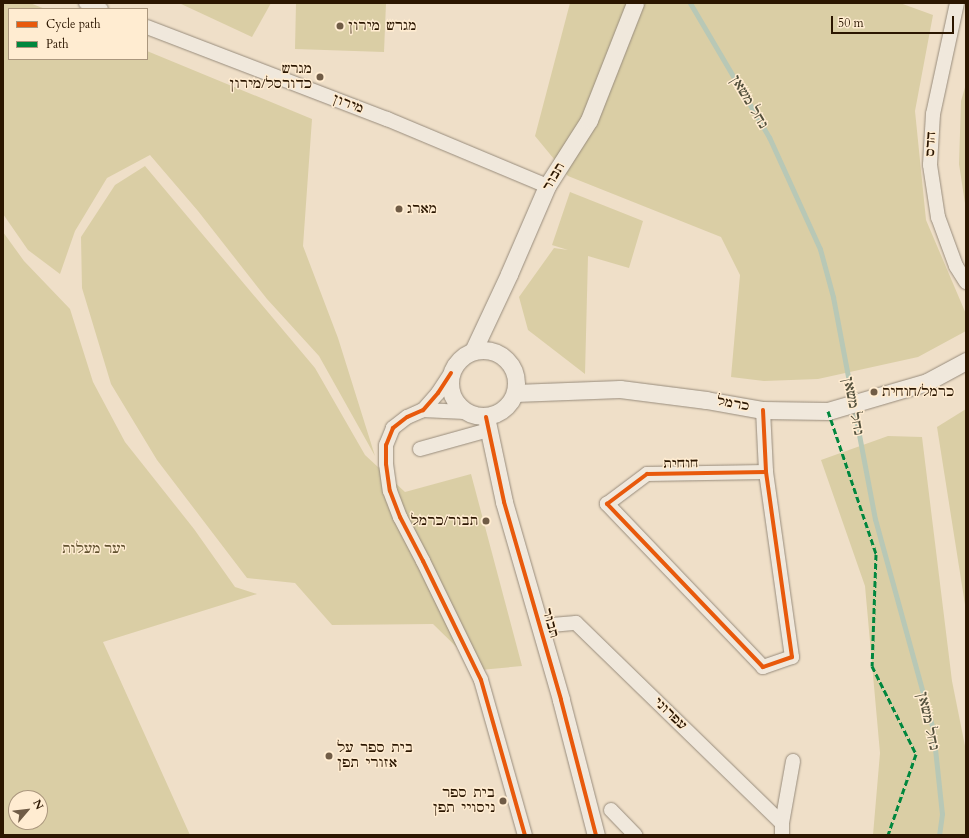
<!DOCTYPE html>
<meta charset="utf-8">
<style>
body{margin:0}
#map{position:relative;width:969px;height:838px;overflow:hidden;background:#efdfc8;font-family:Cardo,"Frank Ruhl Libre",serif}
div>[style]{position:absolute}
.green>*{inset:0;background:#dacea5}
.stream>*{height:5px;margin:-2.5px;padding:0 2.5px;transform-origin:2.5px;border-radius:2.5px;background:#b8c8b6}
.roads{filter:drop-shadow(0 0 1px #988c7c) drop-shadow(0 0 1px #988c7c)}
.minor>*{height:14px;margin:-7px;padding:0 7px;transform-origin:7px;border-radius:7px;background:#f0e8dc}
.tertiary>*{height:17px;margin:-8.5px;padding:0 8.5px;transform-origin:8.5px;border-radius:8.5px;background:#f0e8dc}
.tertiary>.ring{margin:-8.5px;padding:0;box-sizing:content-box;background:none;border:17px solid #f0e8dc;border-radius:50%}
.quiet>*{height:3px;margin-top:-1.5px;transform-origin:0;background:repeating-linear-gradient(90deg,#00873e 0 6px,transparent 0 9px)}
.cycleway>*{height:4px;margin:-2px;padding:0 2px;transform-origin:2px;border-radius:2px;background:#e8590c}
.dots>*{width:11px;height:11px;translate:-50% -50%;box-sizing:border-box;border:2px solid #ffecd1;border-radius:50%}
span{translate:-50% -50%;white-space:nowrap;text-align:center;line-height:1.15;-webkit-text-stroke:3px #ffecd1;paint-order:stroke}
.poi-label{font-size:13px;color:#2b1600}
.left{translate:0 -50%;text-align:left}
.right{translate:-100% -50%;text-align:right}
.street-label{font-size:13px;color:#2b1600}
.park-label{font-size:13px;color:#625230;font-style:italic}
.water-label{font-size:14px;color:#54513d;font-style:italic}
.frame{position:absolute;inset:0;border:4px solid #2b1600;pointer-events:none}
.legend{position:absolute;left:8px;top:8px;width:140px;height:52px;box-sizing:border-box;background:#ffecd1;border:1px solid #aa967d;margin:0;padding:5px 7px;list-style:none;font-size:12px;color:#2b1600}
.legend li{display:flex;align-items:center;gap:8px;height:20px}
.legend b{width:20px;border:1px solid #aa967d}
.north{position:absolute;left:8px;top:790px;width:40px;height:40px;box-sizing:border-box;background:#ffecd1;border:1px solid #aa967d;border-radius:50%;rotate:62deg;font-size:11px;font-weight:700;line-height:16px;text-align:center;color:#2b1600}
.north::after{content:'';display:block;margin:auto;width:14px;height:18px;background:#705c46;clip-path:polygon(50% 0,100% 100%,50% 72%,0 100%)}
.scale{position:absolute;left:831px;top:16px;width:123px;height:18px;box-sizing:border-box;border:2px solid #2b1600;border-top:0;padding-left:5px;font-size:12px;line-height:14px;white-space:nowrap;color:#2b1600;-webkit-text-stroke:3px #ffecd1;paint-order:stroke}
</style>
<div id="map">
<div class="green">
<i style="clip-path:polygon(3px 3px,30px 3px,45px 9px,9px 9px,9px 59px,147px 59px,147px 51px,312px 119px,303px 246px,338px 338px,375px 456px,319px 356px,267px 299px,198px 211px,150px 155px,107px 178px,75px 231px,60px 274px,28px 250px,3px 214px)"></i>
<i style="clip-path:polygon(179px 3px,271px 3px,252px 37px)"></i>
<i style="clip-path:polygon(296px 3px,386px 3px,384px 52px,295px 49px)"></i>
<i style="clip-path:polygon(570px 3px,900px 3px,933px 15px,915px 111px,926px 220px,966px 314px,966px 331px,918px 357px,818px 379px,764px 381px,731px 377px,740px 275px,721px 237px,568px 176px,535px 136px)"></i>
<i style="clip-path:polygon(966px 84px,966px 210px,959px 164px,961px 101px)"></i>
<i style="clip-path:polygon(145px 166px,315px 368px,365px 455px,405px 492px,471px 474px,522px 666px,480px 670px,433px 624px,332px 625px,295px 583px,247px 578px,157px 460px,111px 384px,82px 288px,81px 237px,115px 185px)"></i>
<i style="clip-path:polygon(570px 192px,643px 221px,629px 268px,588px 256px,585px 374px,528px 330px,519px 297px,554px 248px,568px 250px,552px 245px)"></i>
<i style="clip-path:polygon(evenodd,3px 232px,24px 261px,70px 309px,93px 382px,125px 442px,194px 529px,235px 587px,257px 594px,103px 642px,190px 835px,3px 835px,3px 232px,16px 798px,40px 798px,40px 822px,16px 822px,16px 798px)"></i>
<i style="clip-path:polygon(966px 409px,966px 611px,937px 427px)"></i>
<i style="clip-path:polygon(888px 436px,922px 437px,952px 681px,966px 751px,966px 835px,873px 835px,880px 753px,865px 586px,821px 460px)"></i>
</div>
<div class="stream">
<i style="left:690px;top:3px;width:156px;rotate:59.5deg"></i>
<i style="left:769px;top:137px;width:123px;rotate:65.5deg"></i>
<i style="left:820px;top:249px;width:50px;rotate:74.8deg"></i>
<i style="left:833px;top:297px;width:226px;rotate:79.3deg"></i>
<i style="left:875px;top:519px;width:219px;rotate:74.6deg"></i>
<i style="left:933px;top:730px;width:84px;rotate:83.9deg"></i>
<i style="left:942px;top:814px;width:21px;rotate:98deg"></i>
</div>
<div class="roads">
<div class="minor">
<i style="left:86px;top:3px;width:16px;rotate:22deg"></i>
<i style="left:957px;top:3px;width:114px;rotate:102.2deg"></i>
<i style="left:933px;top:114px;width:51px;rotate:93.4deg"></i>
<i style="left:930px;top:165px;width:53px;rotate:81.3deg"></i>
<i style="left:938px;top:217px;width:52px;rotate:69.8deg"></i>
<i style="left:956px;top:266px;width:19px;rotate:58deg"></i>
<i style="left:147px;top:27px;width:257px;rotate:21deg"></i>
<i style="left:387px;top:119px;width:173px;rotate:22.7deg"></i>
<i style="left:451px;top:373px;width:24px;rotate:123deg"></i>
<i style="left:438px;top:393px;width:23px;rotate:131deg"></i>
<i style="left:423px;top:410px;width:17px;rotate:156deg"></i>
<i style="left:407px;top:417px;width:18px;rotate:142deg"></i>
<i style="left:393px;top:428px;width:18px;rotate:112deg"></i>
<i style="left:386px;top:445px;width:19px;rotate:90deg"></i>
<i style="left:386px;top:464px;width:27px;rotate:82deg"></i>
<i style="left:390px;top:491px;width:28px;rotate:69deg"></i>
<i style="left:400px;top:517px;width:50px;rotate:62.4deg"></i>
<i style="left:423px;top:561px;width:132px;rotate:64deg"></i>
<i style="left:481px;top:680px;width:161px;rotate:74.2deg"></i>
<i style="left:423px;top:410px;width:42px;rotate:2.7deg"></i>
<i style="left:763px;top:410px;width:62px;rotate:87.2deg"></i>
<i style="left:766px;top:472px;width:187px;rotate:82deg"></i>
<i style="left:792px;top:657px;width:31px;rotate:161deg"></i>
<i style="left:763px;top:667px;width:226px;rotate:-133.7deg"></i>
<i style="left:607px;top:504px;width:50px;rotate:-36.9deg"></i>
<i style="left:647px;top:474px;width:119px;rotate:-1deg"></i>
<i style="left:420px;top:449px;width:71px;rotate:-15.6deg"></i>
<i style="left:540px;top:626px;width:36px;rotate:-5deg"></i>
<i style="left:576px;top:623px;width:287px;rotate:44.2deg"></i>
<i style="left:782px;top:823px;width:12px;rotate:90deg"></i>
<i style="left:611px;top:810px;width:35px;rotate:46deg"></i>
<i style="left:782px;top:823px;width:63px;rotate:-79.9deg"></i>
</div>
<div class="tertiary">
<i class="ring" style="left:450px;top:350px;width:49px;height:49px"></i>
<i style="left:473px;top:351px;width:85px;rotate:-64.9deg"></i>
<i style="left:509px;top:274px;width:96px;rotate:-66.6deg"></i>
<i style="left:547px;top:186px;width:78px;rotate:-57.5deg"></i>
<i style="left:589px;top:120px;width:126px;rotate:-68.5deg"></i>
<i style="left:515px;top:393px;width:105px;rotate:-2.2deg"></i>
<i style="left:620px;top:389px;width:87px;rotate:7.3deg"></i>
<i style="left:706px;top:400px;width:58px;rotate:10deg"></i>
<i style="left:763px;top:410px;width:65px;rotate:0.9deg"></i>
<i style="left:828px;top:411px;width:103px;rotate:-16.3deg"></i>
<i style="left:927px;top:382px;width:44px;rotate:-28.3deg"></i>
<i style="left:486px;top:417px;width:87px;rotate:78deg"></i>
<i style="left:504px;top:502px;width:206px;rotate:73.9deg"></i>
<i style="left:561px;top:700px;width:139px;rotate:75.5deg"></i>
</div>
</div>
<div class="quiet">
<i style="left:828px;top:411px;width:151px;rotate:71.4deg"></i>
<i style="left:876px;top:554px;width:112px;rotate:92deg"></i>
<i style="left:872px;top:666px;width:98px;rotate:63.4deg"></i>
<i style="left:916px;top:754px;width:86px;rotate:109.1deg"></i>
</div>
<div class="cycleway">
<i style="left:451px;top:373px;width:24px;rotate:123deg"></i>
<i style="left:438px;top:393px;width:23px;rotate:131deg"></i>
<i style="left:423px;top:410px;width:17px;rotate:156deg"></i>
<i style="left:407px;top:417px;width:18px;rotate:142deg"></i>
<i style="left:393px;top:428px;width:18px;rotate:112deg"></i>
<i style="left:386px;top:445px;width:19px;rotate:90deg"></i>
<i style="left:386px;top:464px;width:27px;rotate:82deg"></i>
<i style="left:390px;top:491px;width:28px;rotate:69deg"></i>
<i style="left:400px;top:517px;width:50px;rotate:62.4deg"></i>
<i style="left:423px;top:561px;width:132px;rotate:64deg"></i>
<i style="left:481px;top:680px;width:161px;rotate:74.2deg"></i>
<i style="left:763px;top:410px;width:62px;rotate:87.2deg"></i>
<i style="left:766px;top:472px;width:187px;rotate:82deg"></i>
<i style="left:792px;top:657px;width:31px;rotate:161deg"></i>
<i style="left:763px;top:667px;width:226px;rotate:-133.7deg"></i>
<i style="left:607px;top:504px;width:50px;rotate:-36.9deg"></i>
<i style="left:647px;top:474px;width:119px;rotate:-1deg"></i>
<i style="left:486px;top:417px;width:87px;rotate:78deg"></i>
<i style="left:504px;top:502px;width:206px;rotate:73.9deg"></i>
<i style="left:561px;top:700px;width:139px;rotate:75.5deg"></i>
</div>
<div class="dots">
<i style="left:340px;top:26px;background:#705c46"></i>
<i style="left:320px;top:77px;background:#705c46"></i>
<i style="left:399px;top:209px;background:#705c46"></i>
<i style="left:874px;top:392px;background:#705c46"></i>
<i style="left:486px;top:521px;background:#705c46"></i>
<i style="left:329px;top:756px;background:#705c46"></i>
<i style="left:503px;top:801px;background:#705c46"></i>
</div>
<div class="poi-label">
<span class="left" style="left:348px;top:26px">מגרש מירון</span>
<span class="right" style="left:312px;top:77px">מגרש<br>כדורסל/מירון</span>
<span class="left" style="left:407px;top:209px">מארג</span>
<span class="left" style="left:882px;top:392px">כרמל/חוחית</span>
<span class="right" style="left:478px;top:521px">תבור/כרמל</span>
<span class="left" style="left:337px;top:756px">בית ספר על<br>אזורי תפן</span>
<span class="right" style="left:495px;top:801px">בית ספר<br>ניסויי תפן</span>
</div>
<div class="street-label">
<span style="left:348px;top:104px;rotate:21deg">מירון</span>
<span style="left:931px;top:144px;rotate:-87deg">הדס</span>
<span style="left:554px;top:177px;rotate:-60deg">תבור</span>
<span style="left:733px;top:404px;rotate:10deg">כרמל</span>
<span style="left:681px;top:464px;rotate:-1deg">חוחית</span>
<span style="left:550px;top:623px;rotate:74deg">תבור</span>
<span style="left:670px;top:714px;rotate:44deg">עפרוני</span>
</div>
<div class="park-label">
<span style="left:94px;top:549px">יער מעלות</span>
</div>
<div class="water-label">
<span style="left:749px;top:102px;rotate:59deg">נחל משאן</span>
<span style="left:853px;top:406px;rotate:79deg">נחל משאן</span>
<span style="left:928px;top:721px;rotate:78deg">נחל משאן</span>
</div>
<div class="frame"></div>
<ul class="legend">
<li><b style="height:5px;background:#e8590c"></b>Cycle path</li>
<li><b style="height:5px;background:#00873e"></b>Path</li>
</ul>
<div class="north">N</div>
<div class="scale">50 m</div>
</div>
